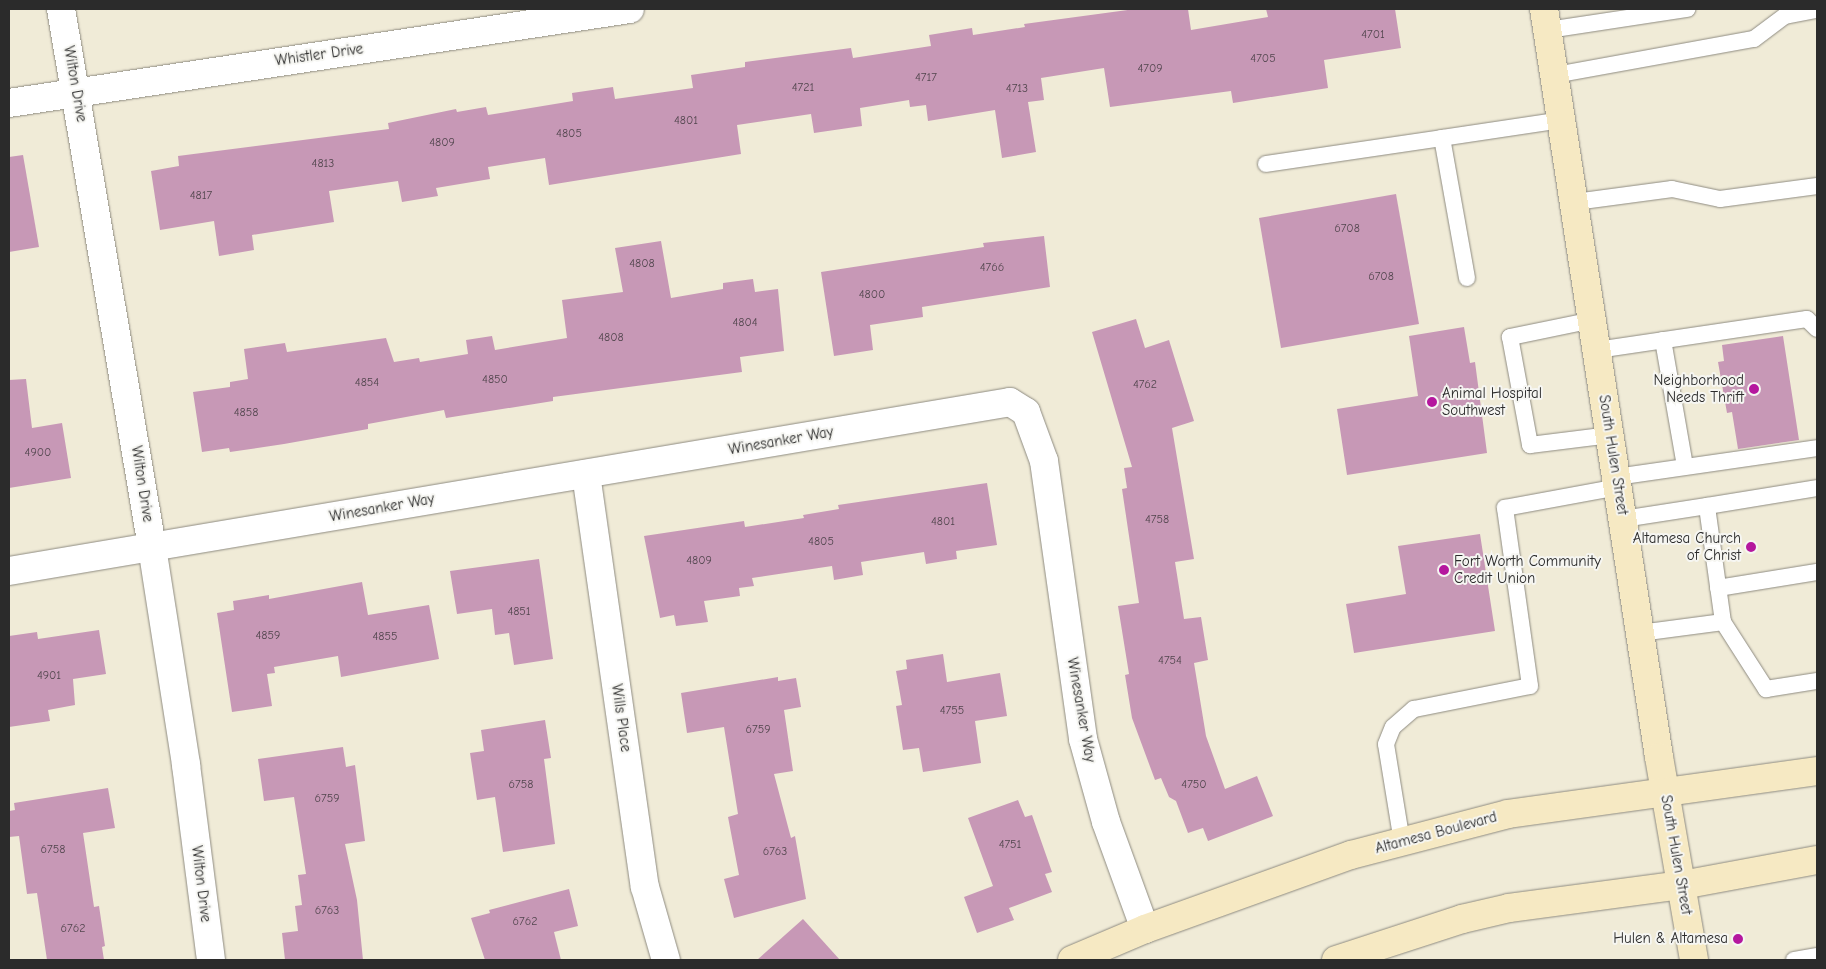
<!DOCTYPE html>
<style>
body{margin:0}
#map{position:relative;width:1826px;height:969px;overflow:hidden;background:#f0ebd7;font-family:"Comic Neue",sans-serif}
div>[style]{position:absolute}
.building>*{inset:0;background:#c798b6}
.roads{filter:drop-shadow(0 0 1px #8e8b81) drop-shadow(0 0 1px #8e8b81)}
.service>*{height:16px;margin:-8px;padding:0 8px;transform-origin:8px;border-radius:8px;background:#fff}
.minor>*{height:28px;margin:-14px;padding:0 14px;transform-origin:14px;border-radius:14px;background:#fff}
.secondary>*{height:28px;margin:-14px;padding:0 14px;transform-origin:14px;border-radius:14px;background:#f6e9c3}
.dots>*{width:14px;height:14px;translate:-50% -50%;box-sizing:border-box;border:2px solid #f6f6f2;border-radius:50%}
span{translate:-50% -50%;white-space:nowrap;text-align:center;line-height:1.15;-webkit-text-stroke:4px #f6f6f2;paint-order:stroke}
.number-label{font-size:12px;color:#52464e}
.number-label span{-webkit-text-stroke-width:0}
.street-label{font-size:15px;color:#2b2b2b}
.poi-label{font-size:15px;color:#2b2b2b}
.right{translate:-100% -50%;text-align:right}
.left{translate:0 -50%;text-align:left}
.frame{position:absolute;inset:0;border:10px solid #2b2b2b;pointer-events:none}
</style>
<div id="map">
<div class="building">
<i style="clip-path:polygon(1135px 9px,1188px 9px,1191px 30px,1268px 17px,1266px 9px,1395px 9px,1401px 48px,1324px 60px,1328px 88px,1233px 103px,1231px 91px,1110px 107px,1104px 68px,1041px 78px,1044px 100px,1028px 102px,1036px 152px,1002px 158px,995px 110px,928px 121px,926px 105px,910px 107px,909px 100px,860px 108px,862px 126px,814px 133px,811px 114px,737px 125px,741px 154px,549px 185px,545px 158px,488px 167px,490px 179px,436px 188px,438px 196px,402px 202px,398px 181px,329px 191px,334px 222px,252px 235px,254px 250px,219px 256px,214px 221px,160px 230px,151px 171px,179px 166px,178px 156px,389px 129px,388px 123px,456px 109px,457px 112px,486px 107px,488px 115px,573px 101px,572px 93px,613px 87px,615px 99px,693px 88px,691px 75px,745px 67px,745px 62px,851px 48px,853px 58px,931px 46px,929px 35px,972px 28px,973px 35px,1025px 27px,1024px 24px)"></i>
<i style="clip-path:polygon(23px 155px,39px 247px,9px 252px,9px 157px)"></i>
<i style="clip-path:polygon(1396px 194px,1419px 324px,1281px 348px,1259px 218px)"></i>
<i style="clip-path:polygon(1044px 236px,1050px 287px,922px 307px,923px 317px,870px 325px,873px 350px,834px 356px,821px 272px,984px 247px,983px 243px)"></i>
<i style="clip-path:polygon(661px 241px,671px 298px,723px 289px,723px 283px,753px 279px,755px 292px,778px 289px,784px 351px,740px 357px,742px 372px,553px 397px,553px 401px,446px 418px,444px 410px,368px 424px,368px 429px,284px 444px,230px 452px,229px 448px,202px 452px,193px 392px,230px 387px,230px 382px,248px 379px,244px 349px,285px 343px,287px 352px,386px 338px,394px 362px,419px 358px,420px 362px,468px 354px,466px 340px,492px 336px,495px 350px,567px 338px,562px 300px,623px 292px,615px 248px)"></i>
<i style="clip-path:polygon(1136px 319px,1145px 348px,1169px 340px,1194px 421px,1172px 428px,1194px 559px,1175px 562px,1184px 619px,1201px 617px,1208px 660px,1194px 663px,1206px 736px,1225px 789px,1257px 776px,1273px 816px,1208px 841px,1203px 828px,1188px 833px,1176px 801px,1169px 797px,1161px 778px,1155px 780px,1132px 718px,1125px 675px,1129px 674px,1118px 606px,1139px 603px,1122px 489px,1127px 488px,1124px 468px,1132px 467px,1092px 332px)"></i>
<i style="clip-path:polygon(1464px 327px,1470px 363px,1475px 362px,1487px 453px,1347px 475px,1337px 409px,1418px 396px,1409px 336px)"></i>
<i style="clip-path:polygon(1783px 336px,1799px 440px,1738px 449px,1732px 412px,1727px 413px,1718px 362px,1724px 361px,1722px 345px)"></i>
<i style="clip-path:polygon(26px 379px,32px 428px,62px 423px,71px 478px,9px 488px,9px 380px)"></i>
<i style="clip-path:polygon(987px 483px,997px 545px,956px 551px,957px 559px,926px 564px,924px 552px,861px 562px,863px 575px,834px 580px,832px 566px,752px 578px,754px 586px,739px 588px,740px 596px,704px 601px,708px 622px,676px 626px,674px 615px,660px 618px,644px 536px,744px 521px,745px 527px,804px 518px,803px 515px,839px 509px,838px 505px)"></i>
<i style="clip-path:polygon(1480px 534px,1495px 631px,1354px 653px,1346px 604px,1406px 594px,1398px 546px)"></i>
<i style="clip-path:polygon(539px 559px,553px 659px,514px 665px,509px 633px,495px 635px,492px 609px,457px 614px,450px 571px)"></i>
<i style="clip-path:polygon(362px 582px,368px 615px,429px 605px,439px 659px,341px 677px,338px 656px,274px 667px,275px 673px,267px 674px,272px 706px,232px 712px,217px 613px,234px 610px,233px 601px,269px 595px,269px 599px)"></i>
<i style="clip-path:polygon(99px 630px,106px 674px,73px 679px,75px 705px,48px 710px,50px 721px,9px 727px,9px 636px,37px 632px,38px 639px)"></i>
<i style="clip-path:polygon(943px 654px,947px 682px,1000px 673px,1007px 716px,975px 721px,981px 763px,923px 772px,919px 748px,903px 750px,896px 706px,902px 705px,896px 671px,907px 669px,906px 660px)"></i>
<i style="clip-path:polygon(778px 677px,778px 681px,796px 678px,801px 707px,784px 710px,793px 771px,774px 774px,791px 838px,795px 836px,806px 899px,734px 918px,724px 879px,739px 875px,728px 817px,738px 814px,724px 727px,687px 733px,681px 693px)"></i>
<i style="clip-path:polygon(545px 720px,551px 758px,544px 759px,555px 844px,503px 852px,495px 797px,477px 800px,470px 753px,484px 751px,481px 730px)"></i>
<i style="clip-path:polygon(343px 747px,346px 767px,355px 765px,365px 841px,345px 844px,357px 900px,363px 960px,285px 960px,282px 933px,298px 931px,295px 906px,302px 905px,298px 875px,306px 874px,294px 797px,264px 801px,258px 759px)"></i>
<i style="clip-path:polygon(108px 788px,115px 828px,83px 833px,94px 907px,99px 906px,105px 946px,102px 947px,104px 960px,47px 960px,37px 893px,27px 894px,19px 836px,9px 837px,9px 811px,15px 810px,14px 803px)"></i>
<i style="clip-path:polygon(1018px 800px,1025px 817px,1032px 815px,1052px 872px,1045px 874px,1052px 892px,1009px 908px,1014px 920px,977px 933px,964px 897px,993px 886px,968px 818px)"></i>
<i style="clip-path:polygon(569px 889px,578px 926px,554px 932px,561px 960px,485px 960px,471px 918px,490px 913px,489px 910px)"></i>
<i style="clip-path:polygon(803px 919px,840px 960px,757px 960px)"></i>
</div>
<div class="roads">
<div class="service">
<i style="left:1548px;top:30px;width:141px;rotate:-8.6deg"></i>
<i style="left:1555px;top:75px;width:202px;rotate:-10.3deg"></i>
<i style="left:1754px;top:39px;width:39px;rotate:-37deg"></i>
<i style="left:1785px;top:16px;width:33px;rotate:-11deg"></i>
<i style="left:1266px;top:164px;width:178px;rotate:-8.4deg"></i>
<i style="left:1575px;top:202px;width:98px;rotate:-7.6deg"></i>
<i style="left:1672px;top:189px;width:49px;rotate:11.8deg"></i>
<i style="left:1720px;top:199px;width:98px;rotate:-7.6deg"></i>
<i style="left:1467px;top:278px;width:142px;rotate:-100.1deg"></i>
<i style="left:1442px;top:138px;width:121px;rotate:-8.5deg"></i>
<i style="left:1593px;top:320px;width:85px;rotate:168.4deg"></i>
<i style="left:1510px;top:337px;width:110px;rotate:79.5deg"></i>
<i style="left:1530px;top:445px;width:81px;rotate:-7.1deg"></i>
<i style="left:1663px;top:340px;width:128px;rotate:80.1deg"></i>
<i style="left:1597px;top:350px;width:212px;rotate:-8.4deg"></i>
<i style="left:1807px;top:319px;width:14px;rotate:45deg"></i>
<i style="left:1616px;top:477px;width:203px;rotate:-8.2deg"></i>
<i style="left:1623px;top:519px;width:85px;rotate:-8.8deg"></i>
<i style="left:1718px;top:588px;width:100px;rotate:-9.2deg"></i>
<i style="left:1723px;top:622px;width:80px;rotate:57.3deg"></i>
<i style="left:1766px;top:689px;width:52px;rotate:-8.9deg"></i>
<i style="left:1640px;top:633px;width:84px;rotate:-7.5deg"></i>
<i style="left:1723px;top:622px;width:117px;rotate:-97.9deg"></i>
<i style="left:1707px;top:506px;width:111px;rotate:-9.3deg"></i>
<i style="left:1402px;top:842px;width:99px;rotate:-99.3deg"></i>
<i style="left:1386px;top:744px;width:18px;rotate:-68deg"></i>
<i style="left:1393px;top:727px;width:28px;rotate:-41deg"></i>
<i style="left:1414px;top:709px;width:118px;rotate:-11.2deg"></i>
<i style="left:1530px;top:686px;width:180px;rotate:-98deg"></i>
<i style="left:1505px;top:508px;width:115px;rotate:-10.5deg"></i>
<i style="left:1794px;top:960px;width:23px;rotate:-10deg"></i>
</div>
<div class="minor">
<i style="left:61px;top:9px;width:546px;rotate:80.4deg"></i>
<i style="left:152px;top:547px;width:221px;rotate:81.1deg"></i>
<i style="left:186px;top:765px;width:197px;rotate:82.7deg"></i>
<i style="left:9px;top:103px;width:628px;rotate:-8.61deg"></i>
<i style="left:586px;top:474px;width:417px;rotate:81.9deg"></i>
<i style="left:645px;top:887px;width:76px;rotate:74deg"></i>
<i style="left:9px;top:571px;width:1015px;rotate:-9.58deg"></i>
<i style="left:1010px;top:402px;width:19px;rotate:32deg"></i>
<i style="left:1026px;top:412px;width:52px;rotate:69.8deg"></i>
<i style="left:1044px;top:461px;width:281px;rotate:82deg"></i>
<i style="left:1083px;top:739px;width:86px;rotate:74.5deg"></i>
<i style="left:1106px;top:822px;width:114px;rotate:70deg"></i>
</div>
<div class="secondary">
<i style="left:1544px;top:9px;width:757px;rotate:81.26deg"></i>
<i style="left:1659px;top:757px;width:206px;rotate:80.2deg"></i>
<i style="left:1072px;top:960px;width:79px;rotate:-23deg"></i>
<i style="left:1145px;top:929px;width:219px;rotate:-19.8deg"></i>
<i style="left:1351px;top:855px;width:162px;rotate:-14.6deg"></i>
<i style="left:1508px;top:814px;width:312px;rotate:-7.9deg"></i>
<i style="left:1336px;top:960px;width:133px;rotate:-18deg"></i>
<i style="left:1462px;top:919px;width:48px;rotate:-13.2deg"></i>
<i style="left:1509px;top:908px;width:175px;rotate:-7.6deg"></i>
<i style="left:1682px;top:885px;width:137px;rotate:-10.5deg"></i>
</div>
</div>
<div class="dots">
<i style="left:1754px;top:389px;background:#b5179e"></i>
<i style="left:1432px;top:402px;background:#b5179e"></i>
<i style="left:1751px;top:547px;background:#b5179e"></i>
<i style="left:1444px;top:570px;background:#b5179e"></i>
<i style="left:1738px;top:939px;background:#b5179e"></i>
</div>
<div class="number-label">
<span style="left:1373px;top:35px">4701</span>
<span style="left:1263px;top:59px">4705</span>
<span style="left:1150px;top:69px">4709</span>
<span style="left:926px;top:78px">4717</span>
<span style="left:803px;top:88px">4721</span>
<span style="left:1017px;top:89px">4713</span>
<span style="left:686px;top:121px">4801</span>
<span style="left:569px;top:134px">4805</span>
<span style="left:442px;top:143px">4809</span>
<span style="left:323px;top:164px">4813</span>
<span style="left:201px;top:196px">4817</span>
<span style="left:1347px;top:229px">6708</span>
<span style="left:642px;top:264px">4808</span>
<span style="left:992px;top:268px">4766</span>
<span style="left:1381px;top:277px">6708</span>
<span style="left:872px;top:295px">4800</span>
<span style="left:745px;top:323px">4804</span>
<span style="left:611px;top:338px">4808</span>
<span style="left:495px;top:380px">4850</span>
<span style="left:367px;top:383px">4854</span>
<span style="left:1145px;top:385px">4762</span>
<span style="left:246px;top:413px">4858</span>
<span style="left:38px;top:453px">4900</span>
<span style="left:1157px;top:520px">4758</span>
<span style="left:943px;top:522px">4801</span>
<span style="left:821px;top:542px">4805</span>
<span style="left:699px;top:561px">4809</span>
<span style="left:519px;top:612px">4851</span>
<span style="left:268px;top:636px">4859</span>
<span style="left:385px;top:637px">4855</span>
<span style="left:1170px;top:661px">4754</span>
<span style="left:49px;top:676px">4901</span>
<span style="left:952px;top:711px">4755</span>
<span style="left:758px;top:730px">6759</span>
<span style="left:521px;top:785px">6758</span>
<span style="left:1194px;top:785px">4750</span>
<span style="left:327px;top:799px">6759</span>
<span style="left:1010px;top:845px">4751</span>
<span style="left:53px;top:850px">6758</span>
<span style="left:775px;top:852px">6763</span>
<span style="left:327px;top:911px">6763</span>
<span style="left:525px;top:922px">6762</span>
<span style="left:73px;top:929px">6762</span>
</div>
<div class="street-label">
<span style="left:319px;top:55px;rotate:-8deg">Whistler Drive</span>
<span style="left:75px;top:84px;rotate:80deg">Wilton Drive</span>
<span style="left:781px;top:441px;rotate:-10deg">Winesanker Way</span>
<span style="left:1613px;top:455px;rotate:81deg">South Hulen Street</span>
<span style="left:142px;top:484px;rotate:81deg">Wilton Drive</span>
<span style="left:382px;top:508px;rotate:-10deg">Winesanker Way</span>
<span style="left:1081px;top:710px;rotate:80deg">Winesanker Way</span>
<span style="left:621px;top:718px;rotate:82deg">Wills Place</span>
<span style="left:1436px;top:833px;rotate:-15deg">Altamesa Boulevard</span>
<span style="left:1676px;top:855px;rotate:80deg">South Hulen Street</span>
<span style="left:201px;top:884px;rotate:83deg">Wilton Drive</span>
</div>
<div class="poi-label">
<span class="right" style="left:1744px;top:389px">Neighborhood<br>Needs Thrift</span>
<span class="left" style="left:1442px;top:402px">Animal Hospital<br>Southwest</span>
<span class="right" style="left:1741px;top:547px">Altamesa Church<br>of Christ</span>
<span class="left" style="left:1454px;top:570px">Fort Worth Community<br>Credit Union</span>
<span class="right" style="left:1728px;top:939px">Hulen &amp; Altamesa</span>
</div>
<div class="frame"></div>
</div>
